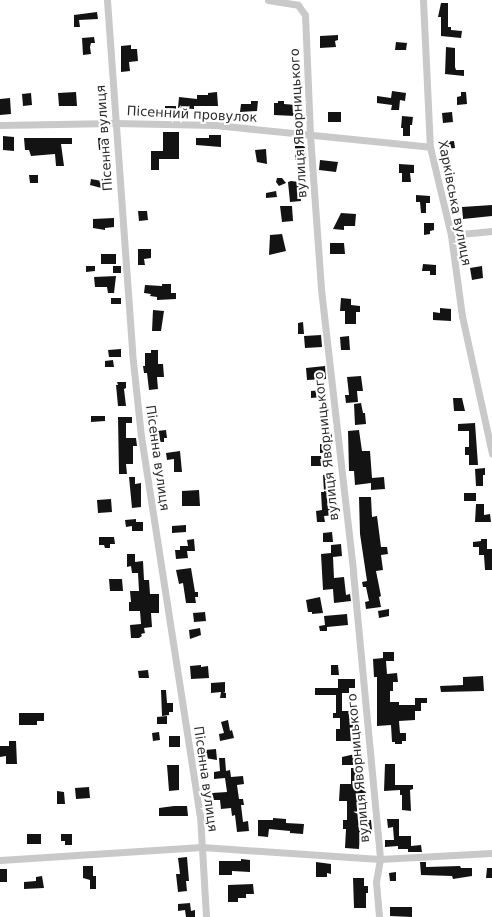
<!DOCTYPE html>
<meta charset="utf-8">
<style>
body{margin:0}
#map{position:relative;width:492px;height:917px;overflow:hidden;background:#fff;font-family:"DejaVu Sans",sans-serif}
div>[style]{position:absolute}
.building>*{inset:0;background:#131313}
.minor>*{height:7px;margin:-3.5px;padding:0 3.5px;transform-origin:3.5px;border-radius:3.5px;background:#c9c9c9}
span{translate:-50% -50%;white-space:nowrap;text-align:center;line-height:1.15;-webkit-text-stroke:4px #fff;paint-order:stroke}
.street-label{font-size:13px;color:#2c2c2c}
</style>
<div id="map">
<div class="building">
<i style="clip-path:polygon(441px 3px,448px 3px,448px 27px,451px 27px,451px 30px,462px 31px,461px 38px,441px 36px,441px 17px,438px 17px)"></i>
<i style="clip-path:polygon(97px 12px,98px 19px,79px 20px,80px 27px,74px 27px,74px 15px)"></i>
<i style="clip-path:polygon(338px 35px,338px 40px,335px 41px,336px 47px,320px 48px,320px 36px)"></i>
<i style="clip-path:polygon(94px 37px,95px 43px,91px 43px,90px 47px,91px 54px,83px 55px,82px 38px)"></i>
<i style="clip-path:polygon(396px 42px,407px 43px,406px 50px,395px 50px)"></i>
<i style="clip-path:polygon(131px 45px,131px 49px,137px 49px,138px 61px,129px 62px,130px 71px,121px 72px,121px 46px)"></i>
<i style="clip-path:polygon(446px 47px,455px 48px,455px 67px,456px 70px,464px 70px,464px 76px,445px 74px)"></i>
<i style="clip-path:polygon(392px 91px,406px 93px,405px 101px,400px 100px,399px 110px,391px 110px,392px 105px,377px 103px,377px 96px,391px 98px)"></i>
<i style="clip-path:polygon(76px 92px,77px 106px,59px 106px,58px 93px)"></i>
<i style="clip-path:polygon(217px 92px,218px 106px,194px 106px,194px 109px,178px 108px,179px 97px,197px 99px,197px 95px,208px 95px,208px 93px)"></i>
<i style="clip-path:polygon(461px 92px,466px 92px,467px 104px,457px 105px,457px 97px,461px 96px)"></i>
<i style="clip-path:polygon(31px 93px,32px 105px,23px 106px,22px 94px)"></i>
<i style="clip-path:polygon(10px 98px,11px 114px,0 115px,0 99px)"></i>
<i style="clip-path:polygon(251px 101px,258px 101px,257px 111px,240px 112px,241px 104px,251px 104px)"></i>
<i style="clip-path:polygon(278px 101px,284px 101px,284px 104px,296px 105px,295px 116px,274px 115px,274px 103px,278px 103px)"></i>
<i style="clip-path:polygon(165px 106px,176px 106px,176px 116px,165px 115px)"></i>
<i style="clip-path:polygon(328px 112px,341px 112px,341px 122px,328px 122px)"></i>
<i style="clip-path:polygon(452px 112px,453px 122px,443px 123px,442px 113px)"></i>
<i style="clip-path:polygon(402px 116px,413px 117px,412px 125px,410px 125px,410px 136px,403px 136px,403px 128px,401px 128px)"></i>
<i style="clip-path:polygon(163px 132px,179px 132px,179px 159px,159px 159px,159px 170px,151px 170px,151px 151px,163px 151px)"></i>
<i style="clip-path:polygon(209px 135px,221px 135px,221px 147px,196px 145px,196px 138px,209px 138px)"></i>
<i style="clip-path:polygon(3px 136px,14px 137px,14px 151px,3px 150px)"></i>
<i style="clip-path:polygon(24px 138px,72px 138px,72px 144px,61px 144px,64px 166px,56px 166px,55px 154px,31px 156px,29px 150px,25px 150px)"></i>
<i style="clip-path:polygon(98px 138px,109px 138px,111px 159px,104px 159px,103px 149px,99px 150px)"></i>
<i style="clip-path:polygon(454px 141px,455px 148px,445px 149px,444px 142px)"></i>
<i style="clip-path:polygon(295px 146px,305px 146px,306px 159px,295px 160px)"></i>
<i style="clip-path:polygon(266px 149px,267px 164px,257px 162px,255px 150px)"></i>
<i style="clip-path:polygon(320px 160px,338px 162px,336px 172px,319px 170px)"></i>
<i style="clip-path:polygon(399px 164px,414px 165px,414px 173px,410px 173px,411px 182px,402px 182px,402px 173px,399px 173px)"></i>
<i style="clip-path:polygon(29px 175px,38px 175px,38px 183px,30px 183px)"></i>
<i style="clip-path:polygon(277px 178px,282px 178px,286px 183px,279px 186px,276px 182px)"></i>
<i style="clip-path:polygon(91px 179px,107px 182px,105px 189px,90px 185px)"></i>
<i style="clip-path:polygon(291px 181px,299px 182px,301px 201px,290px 202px,288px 182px)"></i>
<i style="clip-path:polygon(276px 191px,277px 197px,266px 198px,266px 193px)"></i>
<i style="clip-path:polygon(416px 195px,430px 196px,430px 203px,426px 203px,426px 213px,421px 213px,420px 202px,416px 202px)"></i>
<i style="clip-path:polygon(492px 205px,492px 216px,463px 219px,462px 207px)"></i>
<i style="clip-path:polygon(280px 206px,292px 206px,293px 221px,282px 222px)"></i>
<i style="clip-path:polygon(138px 211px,147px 211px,148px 220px,139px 221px)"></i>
<i style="clip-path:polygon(341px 213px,356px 214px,355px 226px,344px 226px,344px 230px,333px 229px)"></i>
<i style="clip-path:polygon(114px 218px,114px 227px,105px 228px,105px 230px,93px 228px,93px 219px)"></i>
<i style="clip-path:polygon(424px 223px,434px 223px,434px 230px,430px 231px,430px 234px,424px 235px)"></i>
<i style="clip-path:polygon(282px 234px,286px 251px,269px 255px,270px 235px)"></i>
<i style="clip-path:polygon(330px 243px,344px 243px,345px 254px,330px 254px)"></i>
<i style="clip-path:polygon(138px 249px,151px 249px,151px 258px,144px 259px,145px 265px,138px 265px)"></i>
<i style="clip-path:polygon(101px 254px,116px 254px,116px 264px,101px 264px)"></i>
<i style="clip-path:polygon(423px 264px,436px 265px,436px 275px,430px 275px,430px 271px,422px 271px)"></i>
<i style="clip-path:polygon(86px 266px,95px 266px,95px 271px,86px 272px)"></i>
<i style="clip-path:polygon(113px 266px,121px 266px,121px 273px,113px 273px)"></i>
<i style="clip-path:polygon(482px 266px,483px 278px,472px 280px,470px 268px)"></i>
<i style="clip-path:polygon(116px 276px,114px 293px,108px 293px,107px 287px,95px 287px,94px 277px)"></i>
<i style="clip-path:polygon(162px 284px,171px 284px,171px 293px,176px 293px,176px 299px,157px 300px,157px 297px,150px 296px,151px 294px,144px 293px,145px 285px,162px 286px)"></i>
<i style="clip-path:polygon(111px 298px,121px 298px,121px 304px,111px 304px)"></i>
<i style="clip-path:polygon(341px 298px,351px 299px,351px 305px,360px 306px,360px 312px,356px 312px,356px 324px,345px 324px,345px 311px,340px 311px)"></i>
<i style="clip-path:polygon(440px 308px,451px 309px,451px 321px,433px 320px,433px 312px,440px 313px)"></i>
<i style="clip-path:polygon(153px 310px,164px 311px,161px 331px,152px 331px)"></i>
<i style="clip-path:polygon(303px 322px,304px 334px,298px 334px,298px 323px)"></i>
<i style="clip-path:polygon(321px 335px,322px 347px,305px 348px,304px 336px)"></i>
<i style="clip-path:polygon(349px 336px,350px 350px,341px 350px,340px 337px)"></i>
<i style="clip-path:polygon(121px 349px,121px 357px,109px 357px,108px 350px)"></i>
<i style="clip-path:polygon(151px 350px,158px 350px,158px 364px,163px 364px,164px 377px,157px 377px,158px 389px,149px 390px,147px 373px,144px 373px,143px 366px,145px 366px,145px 353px,151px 353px)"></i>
<i style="clip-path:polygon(113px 360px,114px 367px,105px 367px,105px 361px)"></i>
<i style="clip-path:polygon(325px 366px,326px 379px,307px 380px,306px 368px)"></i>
<i style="clip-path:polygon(361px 376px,363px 391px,357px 391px,358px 402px,346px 403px,345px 395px,349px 395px,347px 377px)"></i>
<i style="clip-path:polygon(117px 382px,126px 382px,126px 388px,124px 389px,126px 406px,118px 406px,116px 385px,118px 385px)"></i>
<i style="clip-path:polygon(323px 390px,323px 397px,311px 398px,311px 391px)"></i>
<i style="clip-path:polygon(453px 398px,462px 398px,465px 411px,454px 411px)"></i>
<i style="clip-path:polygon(361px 403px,363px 413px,365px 413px,366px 424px,355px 425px,354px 404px)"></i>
<i style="clip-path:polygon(91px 416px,105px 416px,105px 421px,91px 422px)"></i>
<i style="clip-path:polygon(118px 417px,132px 417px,132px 423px,126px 423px,126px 438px,136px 438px,137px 446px,133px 446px,133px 464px,126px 464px,127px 474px,119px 474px)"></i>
<i style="clip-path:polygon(475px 423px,478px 465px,469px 465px,469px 455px,465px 455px,465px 447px,469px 447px,469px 431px,458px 431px,458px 424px)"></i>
<i style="clip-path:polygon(166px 430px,167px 438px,164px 438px,164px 442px,157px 442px,157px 431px)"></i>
<i style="clip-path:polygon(359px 430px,362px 451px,370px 451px,372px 478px,384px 477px,385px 489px,371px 490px,371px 483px,355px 485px,354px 471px,349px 471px,348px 431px)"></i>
<i style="clip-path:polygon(332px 434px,332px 452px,320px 453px,320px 444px,326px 444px,325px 435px)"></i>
<i style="clip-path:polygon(180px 451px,182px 472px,174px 472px,174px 459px,167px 460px,166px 453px)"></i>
<i style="clip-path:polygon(311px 456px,321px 456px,322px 466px,311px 466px)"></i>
<i style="clip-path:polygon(485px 468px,485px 475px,483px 475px,483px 486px,476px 486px,475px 469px)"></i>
<i style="clip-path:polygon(335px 474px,337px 515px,324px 516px,325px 522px,317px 522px,316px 511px,322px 510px,321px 492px,324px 492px,323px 475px)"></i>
<i style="clip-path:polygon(129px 477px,135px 477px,135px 484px,141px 483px,141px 507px,132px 508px)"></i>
<i style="clip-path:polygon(199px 490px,200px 506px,182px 506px,182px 491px)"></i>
<i style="clip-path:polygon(464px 493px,476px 493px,476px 501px,464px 501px)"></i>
<i style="clip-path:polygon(359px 497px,371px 497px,372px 517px,377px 516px,381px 547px,387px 547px,388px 554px,381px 555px,383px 570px,376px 571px,381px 596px,379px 597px,381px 607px,366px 609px,365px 602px,369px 601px,366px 587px,363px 587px,362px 582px,367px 581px,360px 534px)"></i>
<i style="clip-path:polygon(111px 499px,112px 512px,98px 513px,97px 500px)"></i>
<i style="clip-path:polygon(476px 504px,484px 504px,484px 515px,490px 514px,491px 522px,475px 522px)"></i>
<i style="clip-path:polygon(136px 519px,136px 522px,143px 522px,143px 531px,132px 531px,132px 526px,126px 527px,125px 520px)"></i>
<i style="clip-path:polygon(186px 525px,186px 532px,172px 533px,172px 526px)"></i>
<i style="clip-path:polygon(332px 532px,333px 542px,323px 542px,323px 533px)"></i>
<i style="clip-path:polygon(99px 537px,114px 537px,115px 544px,110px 544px,110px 548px,105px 548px,104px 545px,99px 545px)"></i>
<i style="clip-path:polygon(194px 539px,195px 551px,187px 551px,188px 558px,176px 559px,175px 550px,180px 550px,180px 546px,188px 546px,187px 540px)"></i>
<i style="clip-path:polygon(481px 539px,487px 539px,487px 549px,492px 549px,492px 570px,485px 570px,484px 555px,479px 555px,479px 547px,473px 547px,473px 542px,481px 541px)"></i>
<i style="clip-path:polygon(341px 544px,342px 556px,333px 557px,334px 578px,344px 577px,346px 595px,350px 594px,351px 601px,334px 603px,333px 589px,323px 590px,321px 554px,331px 553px,331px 545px)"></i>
<i style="clip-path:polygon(127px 554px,135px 554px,135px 562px,143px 561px,144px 580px,149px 580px,150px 594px,159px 594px,159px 613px,151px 613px,152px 627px,144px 628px,145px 633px,141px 634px,142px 636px,139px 638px,131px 638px,130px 625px,141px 624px,140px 611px,129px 611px,129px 602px,131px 602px,130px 591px,139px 591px,138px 573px,132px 573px,131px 566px,127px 567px)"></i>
<i style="clip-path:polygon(191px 568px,195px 592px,198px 592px,198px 597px,195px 597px,196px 603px,186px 603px,183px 583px,179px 584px,176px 570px)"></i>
<i style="clip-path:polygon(109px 579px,122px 579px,123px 591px,110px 591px)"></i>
<i style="clip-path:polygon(320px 597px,323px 613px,312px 614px,312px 612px,308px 612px,306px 600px)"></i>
<i style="clip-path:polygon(389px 609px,389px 616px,379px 618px,378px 611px)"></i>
<i style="clip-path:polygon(205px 612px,206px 621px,194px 622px,193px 613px)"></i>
<i style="clip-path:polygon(347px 614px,348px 625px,327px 627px,327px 631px,320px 631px,319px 626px,325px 625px,324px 616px)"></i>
<i style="clip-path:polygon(200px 628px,201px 635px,190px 639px,189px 630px)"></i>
<i style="clip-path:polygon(383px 652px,394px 652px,394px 661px,386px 661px,387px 674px,397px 673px,398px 682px,393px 682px,393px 691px,390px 691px,390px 702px,399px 702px,399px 705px,415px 705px,415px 698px,427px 698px,427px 703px,421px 703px,421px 711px,415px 711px,415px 720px,399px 721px,400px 733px,406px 733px,406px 741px,402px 741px,402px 744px,395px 744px,395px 742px,392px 742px,391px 725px,377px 726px,377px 677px,374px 677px,373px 659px,383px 658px)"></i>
<i style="clip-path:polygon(201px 665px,201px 667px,208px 666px,209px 678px,191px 679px,190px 666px)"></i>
<i style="clip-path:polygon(331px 665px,338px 665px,339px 675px,331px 675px)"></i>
<i style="clip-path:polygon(148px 670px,149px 678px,139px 678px,138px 671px)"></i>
<i style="clip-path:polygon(483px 676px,484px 691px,441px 692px,440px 686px,463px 685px,463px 677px)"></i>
<i style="clip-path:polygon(338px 679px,355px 679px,355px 688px,349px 688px,349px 693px,342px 693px,342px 711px,357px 711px,358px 741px,336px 741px,336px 729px,340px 729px,340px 718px,333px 718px,333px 713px,336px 713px,336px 695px,315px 695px,315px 688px,338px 688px)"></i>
<i style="clip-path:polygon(225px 682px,225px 692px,223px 692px,226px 693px,226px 698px,220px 698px,221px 692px,211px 693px,211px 683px)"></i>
<i style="clip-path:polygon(161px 690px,166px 690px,167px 703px,173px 703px,173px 712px,169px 712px,169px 715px,162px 716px)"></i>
<i style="clip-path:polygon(19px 713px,44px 713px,44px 721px,37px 721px,37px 725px,19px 725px)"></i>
<i style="clip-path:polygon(167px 716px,167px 724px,157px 724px,157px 717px)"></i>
<i style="clip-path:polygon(228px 720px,230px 731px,232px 730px,234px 738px,220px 741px,219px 734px,224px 733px,221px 722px)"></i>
<i style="clip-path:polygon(159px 732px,160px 740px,153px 741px,152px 733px)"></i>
<i style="clip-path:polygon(169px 736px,180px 736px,180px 747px,169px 747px)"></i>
<i style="clip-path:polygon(9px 741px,16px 741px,17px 764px,6px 764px,6px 756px,0 757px,0 746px,9px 746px)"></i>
<i style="clip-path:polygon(216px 749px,217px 760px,205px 758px,205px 750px)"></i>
<i style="clip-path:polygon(355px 754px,355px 765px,342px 765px,342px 757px)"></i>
<i style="clip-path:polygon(219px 758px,225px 758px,226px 771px,230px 770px,231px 777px,243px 776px,244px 784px,237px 785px,239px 799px,243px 799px,244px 805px,241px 805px,243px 822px,248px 821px,249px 831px,237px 832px,235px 815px,232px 816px,231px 808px,221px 809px,220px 800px,213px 800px,212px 793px,227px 792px,225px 778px,214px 779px,214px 772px,220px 771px)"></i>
<i style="clip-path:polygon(385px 764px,395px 764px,395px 785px,413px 785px,413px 789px,410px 790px,411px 811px,402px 810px,402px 795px,400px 795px,400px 790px,384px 791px)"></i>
<i style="clip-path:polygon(167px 765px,179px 765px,179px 790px,169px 791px)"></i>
<i style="clip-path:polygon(351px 768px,360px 768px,360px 787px,366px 787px,367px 820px,371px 820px,372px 830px,360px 830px,359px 849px,345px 848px,346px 829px,343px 829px,343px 820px,347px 820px,347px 801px,339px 801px,340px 784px,351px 784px)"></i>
<i style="clip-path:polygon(89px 787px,90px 798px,76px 799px,75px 788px)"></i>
<i style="clip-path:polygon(57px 791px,64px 792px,65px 804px,57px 804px)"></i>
<i style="clip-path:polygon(174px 806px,187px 806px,188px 816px,159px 816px,159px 808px)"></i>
<i style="clip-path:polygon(273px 818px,286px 819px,286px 823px,304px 824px,303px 834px,290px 833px,290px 831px,269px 829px,268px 837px,258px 836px,258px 820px,273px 820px)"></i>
<i style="clip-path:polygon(387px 819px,399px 819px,399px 836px,411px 836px,411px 846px,421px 845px,422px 852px,408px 852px,408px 849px,398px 849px,398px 846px,385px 847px,385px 840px,394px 840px,393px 827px,388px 828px)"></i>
<i style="clip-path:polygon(27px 834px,41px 834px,41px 844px,27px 844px)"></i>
<i style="clip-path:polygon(61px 834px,72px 834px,72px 845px,65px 845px,65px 841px,61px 841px)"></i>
<i style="clip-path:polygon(187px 857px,189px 881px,186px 881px,187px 891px,178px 892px,176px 874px,180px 874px,178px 858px)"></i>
<i style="clip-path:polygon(241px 859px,250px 860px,250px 872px,232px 871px,232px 875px,219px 875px,219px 861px,241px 861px)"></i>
<i style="clip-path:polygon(316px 862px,331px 864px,331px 874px,327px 873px,327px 877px,316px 877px)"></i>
<i style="clip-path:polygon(420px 862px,426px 862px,426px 867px,460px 866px,461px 868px,472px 868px,472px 876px,453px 879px,452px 876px,421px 875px)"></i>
<i style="clip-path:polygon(83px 866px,93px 866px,93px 876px,96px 876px,96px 889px,90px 889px,90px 880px,83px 878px)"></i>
<i style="clip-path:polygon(487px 868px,492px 868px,492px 878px,486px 878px)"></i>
<i style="clip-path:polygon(0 869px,7px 869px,7px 882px,0 882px)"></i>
<i style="clip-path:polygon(396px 872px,396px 881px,390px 881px,389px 873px)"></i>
<i style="clip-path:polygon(42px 876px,44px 888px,24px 889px,24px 882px,36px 881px,36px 877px)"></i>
<i style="clip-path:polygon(353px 878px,364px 878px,364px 886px,368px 886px,368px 893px,366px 893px,366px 908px,354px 908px)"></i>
<i style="clip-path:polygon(253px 884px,254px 894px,246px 894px,246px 898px,238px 898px,238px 902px,228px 902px,228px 885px)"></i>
<i style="clip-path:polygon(190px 903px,191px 911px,195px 910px,195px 917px,186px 917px,185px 910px,178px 911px,178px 904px)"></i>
<i style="clip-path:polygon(390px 907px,412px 907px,412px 917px,390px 916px)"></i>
</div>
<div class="minor">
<i style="left:107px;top:0;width:353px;rotate:85.9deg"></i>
<i style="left:132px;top:352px;width:84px;rotate:83.9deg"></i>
<i style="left:141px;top:436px;width:384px;rotate:81.2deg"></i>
<i style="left:200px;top:815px;width:102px;rotate:86.6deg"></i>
<i style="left:268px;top:0;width:30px;rotate:9deg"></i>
<i style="left:298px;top:5px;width:12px;rotate:55deg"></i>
<i style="left:305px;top:15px;width:120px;rotate:87.6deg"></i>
<i style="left:310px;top:135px;width:154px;rotate:85.9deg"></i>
<i style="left:321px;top:289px;width:285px;rotate:83.5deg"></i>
<i style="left:353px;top:572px;width:288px;rotate:84.6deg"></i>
<i style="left:380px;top:859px;width:23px;rotate:100deg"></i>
<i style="left:376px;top:882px;width:35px;rotate:85deg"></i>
<i style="left:423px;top:0;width:147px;rotate:87.3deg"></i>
<i style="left:430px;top:147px;width:90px;rotate:76.6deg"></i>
<i style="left:451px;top:235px;width:82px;rotate:82.3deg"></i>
<i style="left:462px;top:316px;width:141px;rotate:77.7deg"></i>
<i style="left:0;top:125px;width:115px;rotate:-1deg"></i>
<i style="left:115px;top:123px;width:100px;rotate:1.1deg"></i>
<i style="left:215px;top:125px;width:216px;rotate:5.8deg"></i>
<i style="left:451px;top:235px;width:41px;rotate:-5.6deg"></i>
<i style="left:0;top:860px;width:202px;rotate:-3.7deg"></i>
<i style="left:202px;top:847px;width:178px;rotate:3.9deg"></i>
<i style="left:380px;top:859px;width:112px;rotate:-3.1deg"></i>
</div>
<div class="street-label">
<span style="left:192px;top:115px;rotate:3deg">Пісенний провулок</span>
<span style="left:299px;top:123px;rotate:-93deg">вулиця Яворницького</span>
<span style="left:105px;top:138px;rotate:-94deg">Пісенна вулиця</span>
<span style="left:454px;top:203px;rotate:79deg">Харківська вулиця</span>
<span style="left:327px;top:446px;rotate:-96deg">вулиця Яворницького</span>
<span style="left:157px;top:458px;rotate:82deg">Пісенна вулиця</span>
<span style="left:359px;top:768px;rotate:-95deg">вулиця Яворницького</span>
<span style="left:205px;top:779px;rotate:82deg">Пісенна вулиця</span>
</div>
</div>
